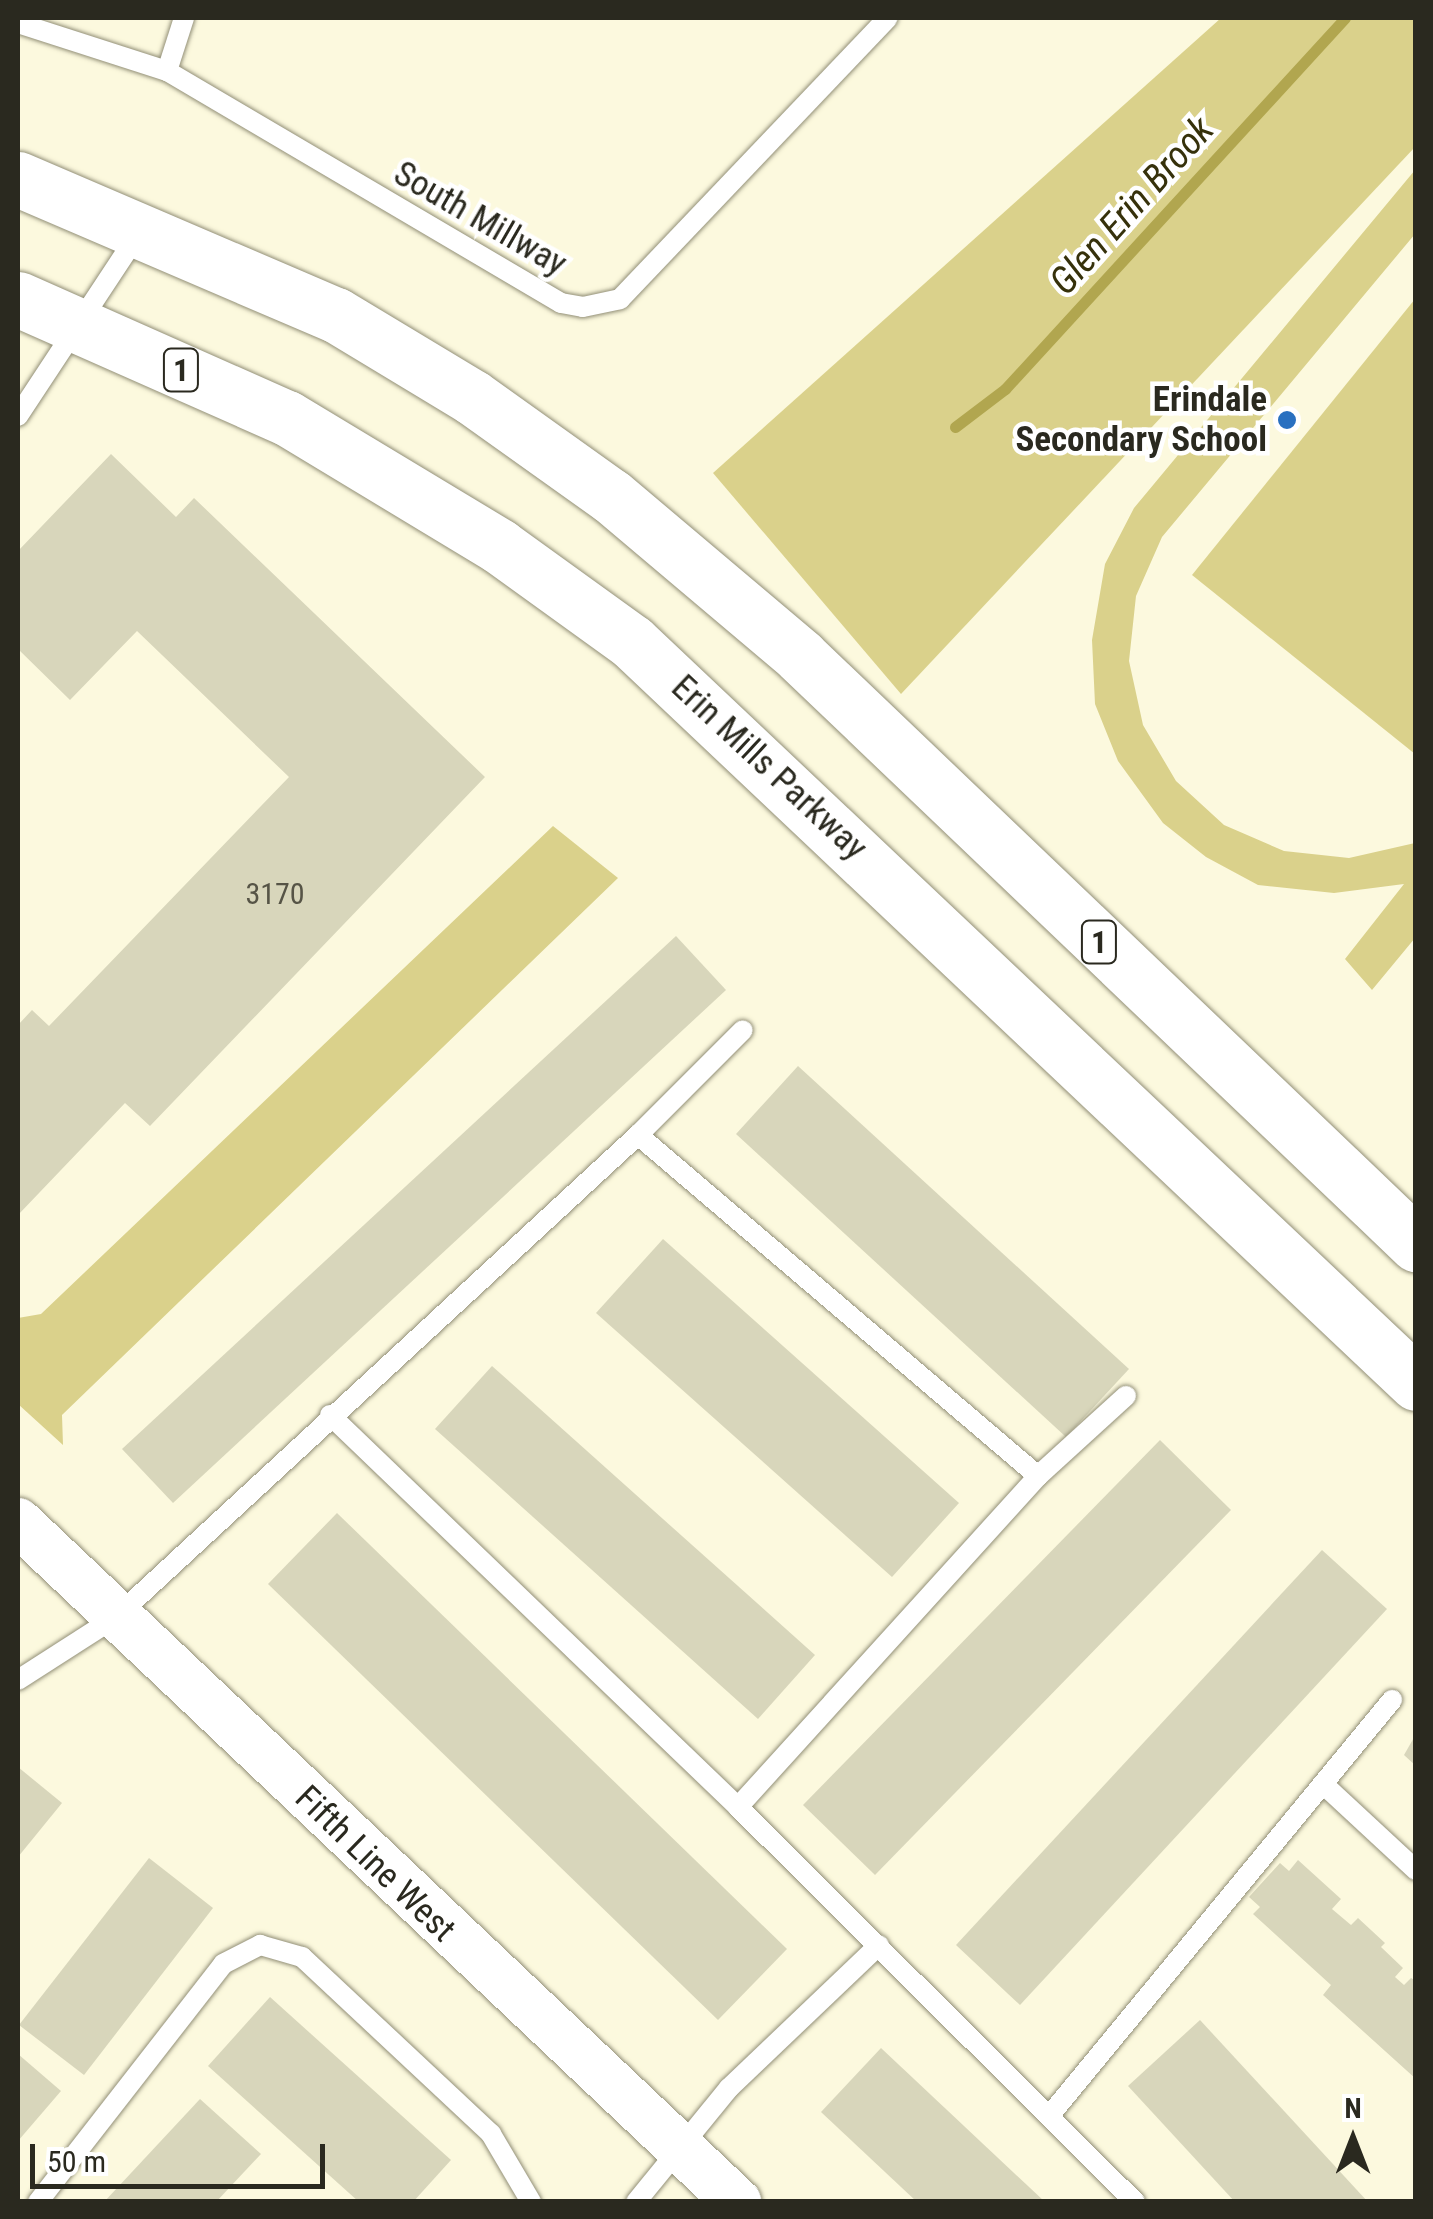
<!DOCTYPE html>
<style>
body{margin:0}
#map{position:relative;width:1433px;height:2219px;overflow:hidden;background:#fcf9de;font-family:"Roboto Condensed",sans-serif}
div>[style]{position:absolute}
.green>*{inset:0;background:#dad18b}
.stream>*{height:11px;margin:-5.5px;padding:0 5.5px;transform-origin:5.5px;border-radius:5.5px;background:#b1a64f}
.building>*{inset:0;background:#d8d6bb}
.roads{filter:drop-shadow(0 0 2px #928f77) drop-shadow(0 0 2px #928f77)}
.service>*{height:20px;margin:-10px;padding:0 10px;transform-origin:10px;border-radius:10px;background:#fff}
.tertiary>*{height:48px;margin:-24px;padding:0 24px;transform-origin:24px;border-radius:24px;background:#fff}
.primary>*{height:55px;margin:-27.5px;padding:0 27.5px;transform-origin:27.5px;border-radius:27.5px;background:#fff}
.dots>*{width:28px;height:28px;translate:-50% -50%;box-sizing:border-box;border:5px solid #fff;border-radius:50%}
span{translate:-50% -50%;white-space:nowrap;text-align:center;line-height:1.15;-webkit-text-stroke:9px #fff;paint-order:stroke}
.number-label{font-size:30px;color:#565446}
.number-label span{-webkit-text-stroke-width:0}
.shield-label span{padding:2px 8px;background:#fff;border:2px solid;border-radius:8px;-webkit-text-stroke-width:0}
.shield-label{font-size:32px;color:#2a291f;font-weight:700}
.street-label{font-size:35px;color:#2a291f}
.poi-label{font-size:35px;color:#2a291f;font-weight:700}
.right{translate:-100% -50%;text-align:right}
.water-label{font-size:38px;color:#36310b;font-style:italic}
.frame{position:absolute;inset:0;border:20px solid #2a291f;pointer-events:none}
.north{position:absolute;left:1303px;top:2089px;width:100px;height:100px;-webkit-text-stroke:8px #fff;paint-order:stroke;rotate:0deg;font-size:28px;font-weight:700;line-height:40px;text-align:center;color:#2a291f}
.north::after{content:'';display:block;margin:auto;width:35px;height:45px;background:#2a291f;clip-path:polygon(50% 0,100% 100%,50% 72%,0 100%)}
.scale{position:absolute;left:30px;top:2144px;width:295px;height:45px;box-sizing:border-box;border:5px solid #2a291f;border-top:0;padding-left:12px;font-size:30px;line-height:35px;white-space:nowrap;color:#2a291f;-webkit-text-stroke:8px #fff;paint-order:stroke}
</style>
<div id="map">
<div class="green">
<i style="clip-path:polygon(1221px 18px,1415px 18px,1415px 147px,901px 694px,713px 473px)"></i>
<i style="clip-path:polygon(1415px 170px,1415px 234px,1162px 537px,1136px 596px,1129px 661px,1143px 725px,1176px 781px,1224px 825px,1284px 851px,1349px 858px,1415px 843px,1415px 938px,1372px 990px,1345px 959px,1404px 884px,1334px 893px,1258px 885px,1206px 857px,1163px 823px,1118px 761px,1095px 704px,1092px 640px,1105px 564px,1134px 508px)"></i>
<i style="clip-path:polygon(1415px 299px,1415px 754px,1192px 575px)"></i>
<i style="clip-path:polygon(553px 826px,618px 878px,62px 1415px,63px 1445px,18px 1404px,18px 1318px,41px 1314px)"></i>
</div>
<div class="stream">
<i style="left:955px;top:427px;width:63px;rotate:-37.2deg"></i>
<i style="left:1005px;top:389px;width:503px;rotate:-47.5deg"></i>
</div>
<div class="building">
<i style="clip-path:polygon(111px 454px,176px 517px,194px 498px,485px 777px,150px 1126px,125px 1103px,18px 1215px,18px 1025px,32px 1010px,49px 1026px,289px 777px,137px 631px,70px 700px,18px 649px,18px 551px)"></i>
<i style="clip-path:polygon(676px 936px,726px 990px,173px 1503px,122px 1449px)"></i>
<i style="clip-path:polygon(798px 1066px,1129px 1369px,1066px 1437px,736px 1134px)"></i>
<i style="clip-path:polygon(663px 1239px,959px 1503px,892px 1577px,596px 1313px)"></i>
<i style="clip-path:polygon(492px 1366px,815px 1655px,758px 1719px,435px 1429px)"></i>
<i style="clip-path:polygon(1160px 1440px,1231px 1510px,875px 1875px,803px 1805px)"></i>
<i style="clip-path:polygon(337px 1513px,787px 1949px,718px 2020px,268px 1584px)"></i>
<i style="clip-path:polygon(1322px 1550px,1387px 1609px,1020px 2005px,956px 1945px)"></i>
<i style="clip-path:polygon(1416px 1734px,1416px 1766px,1404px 1755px)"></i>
<i style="clip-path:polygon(18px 1767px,62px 1803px,18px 1857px)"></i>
<i style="clip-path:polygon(149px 1858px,213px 1908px,84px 2075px,19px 2025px)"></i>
<i style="clip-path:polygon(1298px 1860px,1341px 1899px,1332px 1909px,1351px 1925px,1358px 1918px,1385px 1943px,1381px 1947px,1403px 1968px,1395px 1977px,1404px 1985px,1411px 1978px,1416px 1981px,1416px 2079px,1323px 1995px,1331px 1985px,1253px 1914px,1260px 1907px,1249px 1897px,1280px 1863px,1289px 1871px)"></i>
<i style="clip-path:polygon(270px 1997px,451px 2160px,413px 2202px,359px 2202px,208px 2066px)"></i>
<i style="clip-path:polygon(1200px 2020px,1368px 2202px,1235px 2202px,1128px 2086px)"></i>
<i style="clip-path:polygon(881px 2048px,1045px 2202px,917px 2202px,821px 2112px)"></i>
<i style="clip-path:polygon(18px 2054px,61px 2091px,18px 2141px)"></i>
<i style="clip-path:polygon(200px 2099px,261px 2154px,216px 2202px,104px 2202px)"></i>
</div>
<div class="roads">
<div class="service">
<i style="left:18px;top:23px;width:157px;rotate:17.9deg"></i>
<i style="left:167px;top:71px;width:457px;rotate:30.5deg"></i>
<i style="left:561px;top:303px;width:22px;rotate:10deg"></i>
<i style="left:583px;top:307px;width:38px;rotate:-12deg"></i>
<i style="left:620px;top:299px;width:388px;rotate:-46.4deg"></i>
<i style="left:167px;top:71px;width:56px;rotate:-72.2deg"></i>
<i style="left:18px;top:416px;width:218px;rotate:-56.6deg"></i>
<i style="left:330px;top:1415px;width:566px;rotate:43.85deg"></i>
<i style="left:738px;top:1807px;width:447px;rotate:-47.8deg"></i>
<i style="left:1038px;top:1476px;width:526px;rotate:-139.55deg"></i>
<i style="left:1038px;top:1476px;width:119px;rotate:-42.3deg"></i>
<i style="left:18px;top:1680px;width:117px;rotate:-32.7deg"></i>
<i style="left:116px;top:1617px;width:710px;rotate:-42.72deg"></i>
<i style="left:638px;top:1135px;width:148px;rotate:-45deg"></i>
<i style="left:1323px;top:1784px;width:127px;rotate:42.8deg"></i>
<i style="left:738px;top:1807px;width:560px;rotate:44.86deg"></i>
<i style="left:1050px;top:2115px;width:538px;rotate:-50.51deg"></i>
<i style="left:38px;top:2202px;width:301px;rotate:-52.1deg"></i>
<i style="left:223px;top:1964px;width:42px;rotate:-27.2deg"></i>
<i style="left:260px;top:1945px;width:44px;rotate:15.9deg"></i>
<i style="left:302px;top:1957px;width:259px;rotate:43.1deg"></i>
<i style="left:491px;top:2134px;width:79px;rotate:59.5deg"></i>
<i style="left:636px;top:2202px;width:147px;rotate:-50.8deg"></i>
<i style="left:729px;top:2088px;width:207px;rotate:-43.6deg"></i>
</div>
<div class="tertiary">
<i style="left:18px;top:1522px;width:990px;rotate:43.4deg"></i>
</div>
<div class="primary">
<i style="left:18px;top:179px;width:346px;rotate:23.2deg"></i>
<i style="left:336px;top:315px;width:159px;rotate:31.1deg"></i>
<i style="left:472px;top:397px;width:171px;rotate:35.5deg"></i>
<i style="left:611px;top:496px;width:248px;rotate:40.2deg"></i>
<i style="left:800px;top:656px;width:852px;rotate:43.67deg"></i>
<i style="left:18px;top:299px;width:294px;rotate:23.9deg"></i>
<i style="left:287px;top:418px;width:248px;rotate:31.1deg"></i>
<i style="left:499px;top:546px;width:164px;rotate:35.8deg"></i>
<i style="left:632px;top:642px;width:1079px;rotate:43.38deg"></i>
</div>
</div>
<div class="dots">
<i style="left:1287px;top:420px;background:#2970c0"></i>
</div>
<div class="number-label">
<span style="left:275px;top:894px">3170</span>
</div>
<div class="shield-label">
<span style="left:181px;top:370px">1</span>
<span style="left:1099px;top:942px">1</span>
</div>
<div class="street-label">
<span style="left:480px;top:219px;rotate:30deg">South Millway</span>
<span style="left:769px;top:768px;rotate:43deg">Erin Mills Parkway</span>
<span style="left:375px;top:1864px;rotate:44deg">Fifth Line West</span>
</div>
<div class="poi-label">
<span class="right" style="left:1267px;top:420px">Erindale<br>Secondary School</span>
</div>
<div class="water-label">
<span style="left:1132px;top:206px;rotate:-48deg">Glen Erin Brook</span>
</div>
<div class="frame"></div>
<div class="north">N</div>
<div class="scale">50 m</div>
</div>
